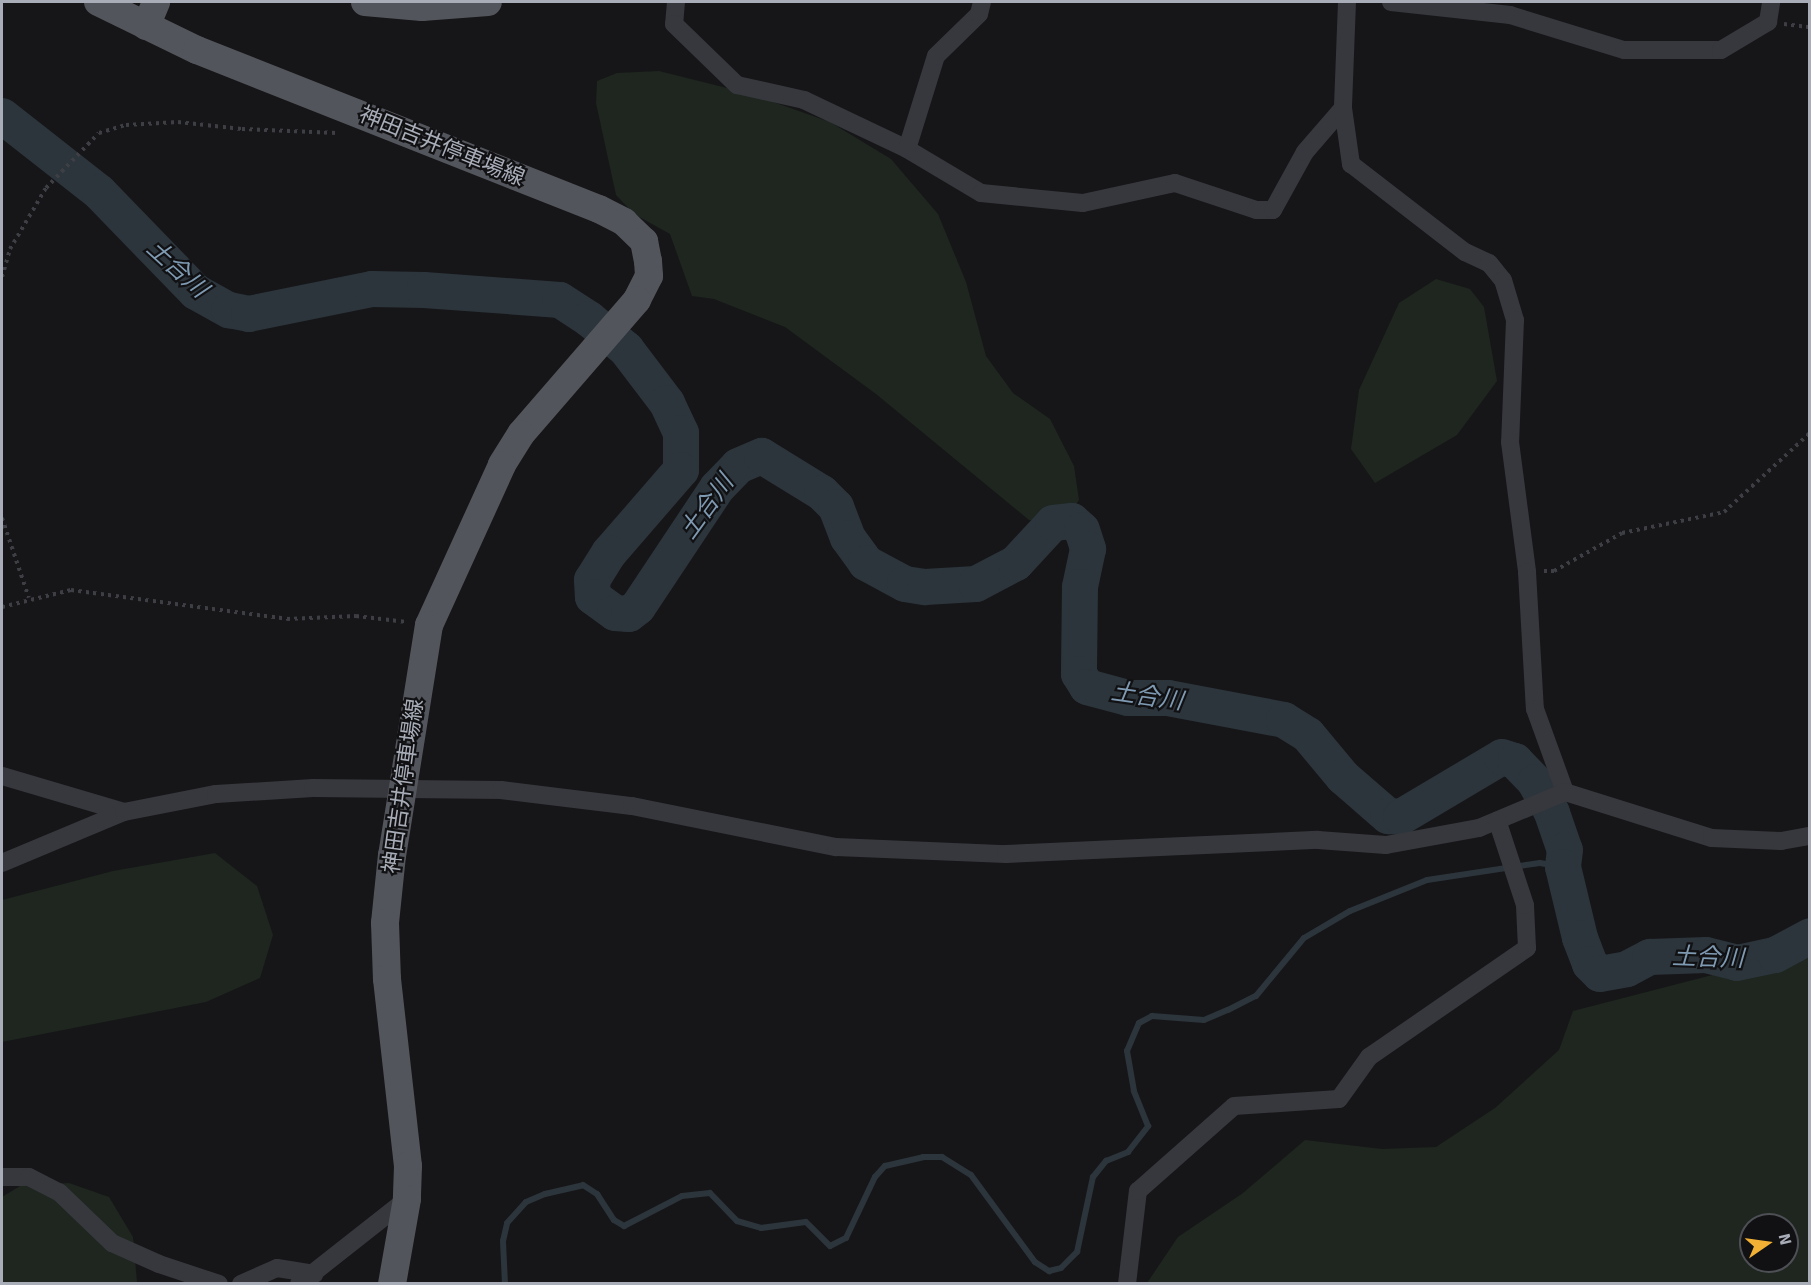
<!DOCTYPE html>
<meta charset="utf-8">
<style>
body{margin:0}
#map{position:relative;width:1811px;height:1285px;overflow:hidden;background:#161618;font-family:Signika,"Noto Sans JP",sans-serif}
div>[style]{position:absolute}
.green>*{inset:0;background:#1e261f}
.stream>*{height:6px;margin:-3px;padding:0 3px;transform-origin:3px;border-radius:3px;background:#2c353c}
.river>*{height:36px;margin:-18px;padding:0 18px;transform-origin:18px;border-radius:18px;background:#2c353c}
.path>*{height:4px;margin-top:-2px;transform-origin:0;background:repeating-linear-gradient(90deg,#3d3f44 0 3px,transparent 0 7.5px)}
.minor>*{height:18px;margin:-9px;padding:0 9px;transform-origin:9px;border-radius:9px;background:#37383d}
.primary>*{height:28px;margin:-14px;padding:0 14px;transform-origin:14px;border-radius:14px;background:#53555c}
span{translate:-50% -50%;white-space:nowrap;text-align:center;line-height:1.15;-webkit-text-stroke:4.5px #111113;paint-order:stroke}
.street-label{font-size:22px;color:#a8adb8}
.water-label{font-size:24px;color:#7f9bb3;font-style:italic}
.frame{position:absolute;inset:0;border:3px solid #a8adb8;pointer-events:none}
.north{position:absolute;left:1739px;top:1213px;width:60px;height:60px;box-sizing:border-box;background:#111113;border:2px solid #4d4f55;border-radius:50%;rotate:77deg;font-size:16px;font-weight:700;line-height:24px;text-align:center;color:#a8adb8}
.north::after{content:'';display:block;margin:auto;width:21px;height:27px;background:#f2b134;clip-path:polygon(50% 0,100% 100%,50% 72%,0 100%)}
</style>
<div id="map">
<div class="green">
<i style="clip-path:polygon(659px 71px,751px 94px,830px 122px,891px 159px,938px 214px,966px 282px,986px 356px,1013px 393px,1050px 419px,1074px 466px,1079px 500px,1061px 526px,1029px 520px,876px 394px,785px 327px,714px 299px,692px 296px,670px 234px,634px 214px,616px 195px,596px 103px,597px 81px,617px 73px)"></i>
<i style="clip-path:polygon(1436px 279px,1470px 289px,1484px 307px,1497px 381px,1457px 435px,1375px 483px,1351px 449px,1359px 390px,1399px 303px)"></i>
<i style="clip-path:polygon(215px 853px,257px 886px,273px 935px,260px 978px,206px 1002px,2px 1042px,2px 900px,113px 871px)"></i>
<i style="clip-path:polygon(evenodd,1809px 950px,1809px 1283px,1147px 1283px,1178px 1237px,1243px 1193px,1305px 1140px,1382px 1149px,1436px 1147px,1495px 1108px,1559px 1050px,1573px 1011px,1809px 950px,1751px 1225px,1787px 1225px,1787px 1261px,1751px 1261px,1751px 1225px)"></i>
<i style="clip-path:polygon(69px 1183px,109px 1197px,133px 1237px,137px 1282px,2px 1284px,2px 1197px,20px 1186px)"></i>
</div>
<div class="stream">
<i style="left:505px;top:1284px;width:43px;rotate:-92.7deg"></i>
<i style="left:503px;top:1241px;width:18px;rotate:-77deg"></i>
<i style="left:507px;top:1223px;width:28px;rotate:-48deg"></i>
<i style="left:526px;top:1202px;width:21px;rotate:-23deg"></i>
<i style="left:545px;top:1194px;width:39px;rotate:-13deg"></i>
<i style="left:583px;top:1185px;width:17px;rotate:33deg"></i>
<i style="left:597px;top:1194px;width:31px;rotate:57deg"></i>
<i style="left:614px;top:1220px;width:12px;rotate:31deg"></i>
<i style="left:624px;top:1226px;width:65px;rotate:-27.3deg"></i>
<i style="left:682px;top:1196px;width:28px;rotate:-6deg"></i>
<i style="left:710px;top:1193px;width:39px;rotate:46deg"></i>
<i style="left:737px;top:1221px;width:25px;rotate:16deg"></i>
<i style="left:761px;top:1228px;width:45px;rotate:-7.6deg"></i>
<i style="left:806px;top:1222px;width:34px;rotate:45deg"></i>
<i style="left:830px;top:1246px;width:18px;rotate:-27deg"></i>
<i style="left:846px;top:1238px;width:68px;rotate:-64.6deg"></i>
<i style="left:875px;top:1177px;width:15px;rotate:-48deg"></i>
<i style="left:885px;top:1166px;width:39px;rotate:-13deg"></i>
<i style="left:923px;top:1157px;width:19px"></i>
<i style="left:942px;top:1157px;width:34px;rotate:32deg"></i>
<i style="left:971px;top:1175px;width:108px;rotate:53.7deg"></i>
<i style="left:1035px;top:1262px;width:17px;rotate:33deg"></i>
<i style="left:1049px;top:1271px;width:12px;rotate:-14deg"></i>
<i style="left:1061px;top:1268px;width:23px;rotate:-45deg"></i>
<i style="left:1077px;top:1252px;width:77px;rotate:-78deg"></i>
<i style="left:1093px;top:1177px;width:21px;rotate:-51deg"></i>
<i style="left:1106px;top:1161px;width:24px;rotate:-22deg"></i>
<i style="left:1128px;top:1152px;width:33px;rotate:-52deg"></i>
<i style="left:1148px;top:1126px;width:38px;rotate:-112deg"></i>
<i style="left:1134px;top:1091px;width:41px;rotate:-99.9deg"></i>
<i style="left:1127px;top:1051px;width:30px;rotate:-67deg"></i>
<i style="left:1139px;top:1023px;width:15px;rotate:-28deg"></i>
<i style="left:1152px;top:1016px;width:52px;rotate:4.4deg"></i>
<i style="left:1204px;top:1020px;width:26px;rotate:-23deg"></i>
<i style="left:1228px;top:1010px;width:31px;rotate:-27deg"></i>
<i style="left:1256px;top:996px;width:75px;rotate:-50.4deg"></i>
<i style="left:1304px;top:938px;width:53px;rotate:-30.4deg"></i>
<i style="left:1350px;top:911px;width:83px;rotate:-21.9deg"></i>
<i style="left:1427px;top:880px;width:114px;rotate:-8.6deg"></i>
<i style="left:1540px;top:863px;width:23px;rotate:10deg"></i>
</div>
<div class="river">
<i style="left:2px;top:116px;width:123px;rotate:38.1deg"></i>
<i style="left:99px;top:192px;width:139px;rotate:45.9deg"></i>
<i style="left:196px;top:292px;width:38px;rotate:29deg"></i>
<i style="left:229px;top:310px;width:20px;rotate:11deg"></i>
<i style="left:249px;top:314px;width:126px;rotate:-11.5deg"></i>
<i style="left:372px;top:289px;width:52px;rotate:1.1deg"></i>
<i style="left:424px;top:290px;width:136px;rotate:4.2deg"></i>
<i style="left:560px;top:300px;width:35px;rotate:33deg"></i>
<i style="left:589px;top:319px;width:48px;rotate:39deg"></i>
<i style="left:626px;top:349px;width:68px;rotate:52.8deg"></i>
<i style="left:667px;top:403px;width:33px;rotate:65deg"></i>
<i style="left:681px;top:433px;width:37px;rotate:90deg"></i>
<i style="left:681px;top:470px;width:110px;rotate:130.9deg"></i>
<i style="left:609px;top:553px;width:32px;rotate:122deg"></i>
<i style="left:592px;top:580px;width:17px;rotate:87deg"></i>
<i style="left:593px;top:597px;width:27px;rotate:36deg"></i>
<i style="left:615px;top:613px;width:14px;rotate:4deg"></i>
<i style="left:629px;top:614px;width:11px;rotate:-38deg"></i>
<i style="left:638px;top:607px;width:143px;rotate:-56.4deg"></i>
<i style="left:717px;top:488px;width:30px;rotate:-46deg"></i>
<i style="left:738px;top:466px;width:26px;rotate:-23deg"></i>
<i style="left:762px;top:456px;width:70px;rotate:31.7deg"></i>
<i style="left:822px;top:493px;width:20px;rotate:45deg"></i>
<i style="left:836px;top:507px;width:33px;rotate:69deg"></i>
<i style="left:848px;top:538px;width:31px;rotate:54deg"></i>
<i style="left:866px;top:563px;width:44px;rotate:28.3deg"></i>
<i style="left:905px;top:584px;width:20px;rotate:9deg"></i>
<i style="left:925px;top:587px;width:51px;rotate:-3.4deg"></i>
<i style="left:976px;top:584px;width:45px;rotate:-27.7deg"></i>
<i style="left:1016px;top:563px;width:54px;rotate:-47.2deg"></i>
<i style="left:1053px;top:523px;width:19px;rotate:-6deg"></i>
<i style="left:1072px;top:521px;width:13px;rotate:42deg"></i>
<i style="left:1082px;top:530px;width:20px;rotate:72deg"></i>
<i style="left:1088px;top:549px;width:39px;rotate:102deg"></i>
<i style="left:1080px;top:587px;width:87px;rotate:90.7deg"></i>
<i style="left:1079px;top:674px;width:15px;rotate:58deg"></i>
<i style="left:1087px;top:687px;width:42px;rotate:15deg"></i>
<i style="left:1128px;top:698px;width:40px"></i>
<i style="left:1168px;top:698px;width:118px;rotate:10.7deg"></i>
<i style="left:1284px;top:720px;width:28px;rotate:32deg"></i>
<i style="left:1308px;top:735px;width:55px;rotate:50.2deg"></i>
<i style="left:1343px;top:777px;width:60px;rotate:40.9deg"></i>
<i style="left:1388px;top:816px;width:13px;rotate:4deg"></i>
<i style="left:1401px;top:817px;width:117px;rotate:-30.7deg"></i>
<i style="left:1502px;top:757px;width:14px;rotate:17deg"></i>
<i style="left:1515px;top:761px;width:29px;rotate:46deg"></i>
<i style="left:1535px;top:782px;width:35px;rotate:61deg"></i>
<i style="left:1552px;top:813px;width:39px;rotate:71deg"></i>
<i style="left:1565px;top:850px;width:17px;rotate:97deg"></i>
<i style="left:1563px;top:867px;width:73px;rotate:76.5deg"></i>
<i style="left:1580px;top:938px;width:28px;rotate:69deg"></i>
<i style="left:1590px;top:964px;width:14px;rotate:45deg"></i>
<i style="left:1600px;top:974px;width:27px;rotate:-10deg"></i>
<i style="left:1627px;top:969px;width:26px;rotate:-28deg"></i>
<i style="left:1650px;top:957px;width:56px;rotate:-2deg"></i>
<i style="left:1706px;top:955px;width:32px;rotate:14deg"></i>
<i style="left:1737px;top:963px;width:39px;rotate:-12deg"></i>
<i style="left:1775px;top:955px;width:40px;rotate:-28deg"></i>
</div>
<div class="path">
<i style="left:1784px;top:24px;width:26px;rotate:7deg"></i>
<i style="left:2px;top:277px;width:29px;rotate:-74deg"></i>
<i style="left:10px;top:249px;width:71px;rotate:-59.5deg"></i>
<i style="left:46px;top:188px;width:76px;rotate:-46.1deg"></i>
<i style="left:99px;top:133px;width:28px;rotate:-17deg"></i>
<i style="left:126px;top:125px;width:52px;rotate:-3.3deg"></i>
<i style="left:178px;top:122px;width:64px;rotate:6.2deg"></i>
<i style="left:242px;top:129px;width:95px;rotate:2.4deg"></i>
<i style="left:2px;top:518px;width:84px;rotate:71.4deg"></i>
<i style="left:1544px;top:571px;width:10px"></i>
<i style="left:1554px;top:571px;width:78px;rotate:-29.2deg"></i>
<i style="left:1622px;top:533px;width:104px;rotate:-11.6deg"></i>
<i style="left:1724px;top:512px;width:117px;rotate:-42.6deg"></i>
<i style="left:2px;top:607px;width:71px;rotate:-13.8deg"></i>
<i style="left:71px;top:590px;width:218px;rotate:7.6deg"></i>
<i style="left:287px;top:619px;width:69px;rotate:-2.5deg"></i>
<i style="left:356px;top:616px;width:51px;rotate:6.7deg"></i>
</div>
<div class="minor">
<i style="left:676px;top:2px;width:22px;rotate:95deg"></i>
<i style="left:674px;top:24px;width:88px;rotate:44.1deg"></i>
<i style="left:737px;top:85px;width:69px;rotate:12.6deg"></i>
<i style="left:804px;top:100px;width:114px;rotate:25.4deg"></i>
<i style="left:907px;top:149px;width:86px;rotate:30.7deg"></i>
<i style="left:981px;top:193px;width:102px;rotate:5.6deg"></i>
<i style="left:1083px;top:203px;width:94px;rotate:-12.3deg"></i>
<i style="left:1175px;top:183px;width:85px;rotate:18.4deg"></i>
<i style="left:1256px;top:210px;width:17px"></i>
<i style="left:1273px;top:210px;width:66px;rotate:-61.1deg"></i>
<i style="left:1305px;top:152px;width:58px;rotate:-49.2deg"></i>
<i style="left:1347px;top:2px;width:106px;rotate:92.2deg"></i>
<i style="left:1343px;top:108px;width:57px;rotate:81.9deg"></i>
<i style="left:1351px;top:164px;width:144px;rotate:37.7deg"></i>
<i style="left:1465px;top:252px;width:26px;rotate:25deg"></i>
<i style="left:1489px;top:263px;width:22px;rotate:51deg"></i>
<i style="left:1503px;top:280px;width:42px;rotate:73.3deg"></i>
<i style="left:1515px;top:320px;width:122px;rotate:92.3deg"></i>
<i style="left:1510px;top:442px;width:131px;rotate:82.5deg"></i>
<i style="left:1527px;top:572px;width:137px;rotate:86.7deg"></i>
<i style="left:1535px;top:709px;width:88px;rotate:70.1deg"></i>
<i style="left:1391px;top:2px;width:120px;rotate:6.2deg"></i>
<i style="left:1510px;top:15px;width:119px;rotate:17.1deg"></i>
<i style="left:1624px;top:50px;width:97px"></i>
<i style="left:1721px;top:50px;width:55px;rotate:-30.8deg"></i>
<i style="left:1768px;top:22px;width:20px;rotate:-81deg"></i>
<i style="left:907px;top:149px;width:97px;rotate:-72.7deg"></i>
<i style="left:936px;top:56px;width:60px;rotate:-44.3deg"></i>
<i style="left:979px;top:14px;width:12px;rotate:-76deg"></i>
<i style="left:2px;top:776px;width:127px;rotate:16.4deg"></i>
<i style="left:2px;top:863px;width:132px;rotate:-22.7deg"></i>
<i style="left:124px;top:812px;width:94px;rotate:-11.1deg"></i>
<i style="left:216px;top:794px;width:97px;rotate:-3.5deg"></i>
<i style="left:313px;top:788px;width:188px;rotate:0.6deg"></i>
<i style="left:501px;top:790px;width:132px;rotate:7deg"></i>
<i style="left:632px;top:806px;width:208px;rotate:11.4deg"></i>
<i style="left:836px;top:847px;width:170px;rotate:2.4deg"></i>
<i style="left:1006px;top:854px;width:312px;rotate:-2.6deg"></i>
<i style="left:1318px;top:840px;width:68px;rotate:4.2deg"></i>
<i style="left:1386px;top:845px;width:95px;rotate:-10.4deg"></i>
<i style="left:1479px;top:828px;width:93px;rotate:-22.7deg"></i>
<i style="left:1565px;top:792px;width:154px;rotate:17.4deg"></i>
<i style="left:1712px;top:838px;width:69px;rotate:2.5deg"></i>
<i style="left:1781px;top:841px;width:29px;rotate:-10deg"></i>
<i style="left:2px;top:1177px;width:27px"></i>
<i style="left:29px;top:1177px;width:34px;rotate:27deg"></i>
<i style="left:59px;top:1192px;width:74px;rotate:43.9deg"></i>
<i style="left:112px;top:1243px;width:51px;rotate:24.1deg"></i>
<i style="left:159px;top:1264px;width:63px;rotate:18.4deg"></i>
<i style="left:241px;top:1284px;width:39px;rotate:-24deg"></i>
<i style="left:277px;top:1268px;width:38px;rotate:9deg"></i>
<i style="left:299px;top:1284px;width:137px;rotate:-38.2deg"></i>
<i style="left:1127px;top:1284px;width:94px;rotate:-83.3deg"></i>
<i style="left:1138px;top:1191px;width:128px;rotate:-41.5deg"></i>
<i style="left:1234px;top:1106px;width:105px;rotate:-3.8deg"></i>
<i style="left:1339px;top:1099px;width:52px;rotate:-54.5deg"></i>
<i style="left:1369px;top:1057px;width:192px;rotate:-34.6deg"></i>
<i style="left:1527px;top:948px;width:43px;rotate:-92.7deg"></i>
<i style="left:1525px;top:905px;width:89px;rotate:-108.2deg"></i>
</div>
<div class="primary">
<i style="left:98px;top:2px;width:110px;rotate:25.9deg"></i>
<i style="left:197px;top:50px;width:432px;rotate:21.6deg"></i>
<i style="left:599px;top:209px;width:28px;rotate:27deg"></i>
<i style="left:624px;top:222px;width:28px;rotate:44deg"></i>
<i style="left:644px;top:241px;width:20px;rotate:79deg"></i>
<i style="left:648px;top:261px;width:15px;rotate:86deg"></i>
<i style="left:649px;top:276px;width:27px;rotate:117deg"></i>
<i style="left:637px;top:300px;width:177px;rotate:130.9deg"></i>
<i style="left:521px;top:434px;width:36px;rotate:122deg"></i>
<i style="left:502px;top:465px;width:176px;rotate:114.5deg"></i>
<i style="left:429px;top:625px;width:233px;rotate:99.1deg"></i>
<i style="left:392px;top:855px;width:68px;rotate:95.9deg"></i>
<i style="left:385px;top:923px;width:56px;rotate:88deg"></i>
<i style="left:387px;top:979px;width:188px;rotate:83.6deg"></i>
<i style="left:408px;top:1166px;width:33px;rotate:92deg"></i>
<i style="left:407px;top:1199px;width:86px;rotate:100deg"></i>
<i style="left:365px;top:2px;width:57px;rotate:5deg"></i>
<i style="left:422px;top:7px;width:66px;rotate:-4.3deg"></i>
<i style="left:146px;top:26px;width:26px;rotate:-67deg"></i>
</div>
<div class="street-label">
<span style="left:442px;top:146px;rotate:22deg">神田吉井停車場線</span>
<span style="left:403px;top:786px;rotate:-82deg">神田吉井停車場線</span>
</div>
<div class="water-label">
<span style="left:177px;top:269px;rotate:42deg">土合川</span>
<span style="left:707px;top:507px;rotate:-54deg">土合川</span>
<span style="left:1147px;top:697px;rotate:8deg">土合川</span>
<span style="left:1708px;top:958px;rotate:2deg">土合川</span>
</div>
<div class="frame"></div>
<div class="north">N</div>
</div>
